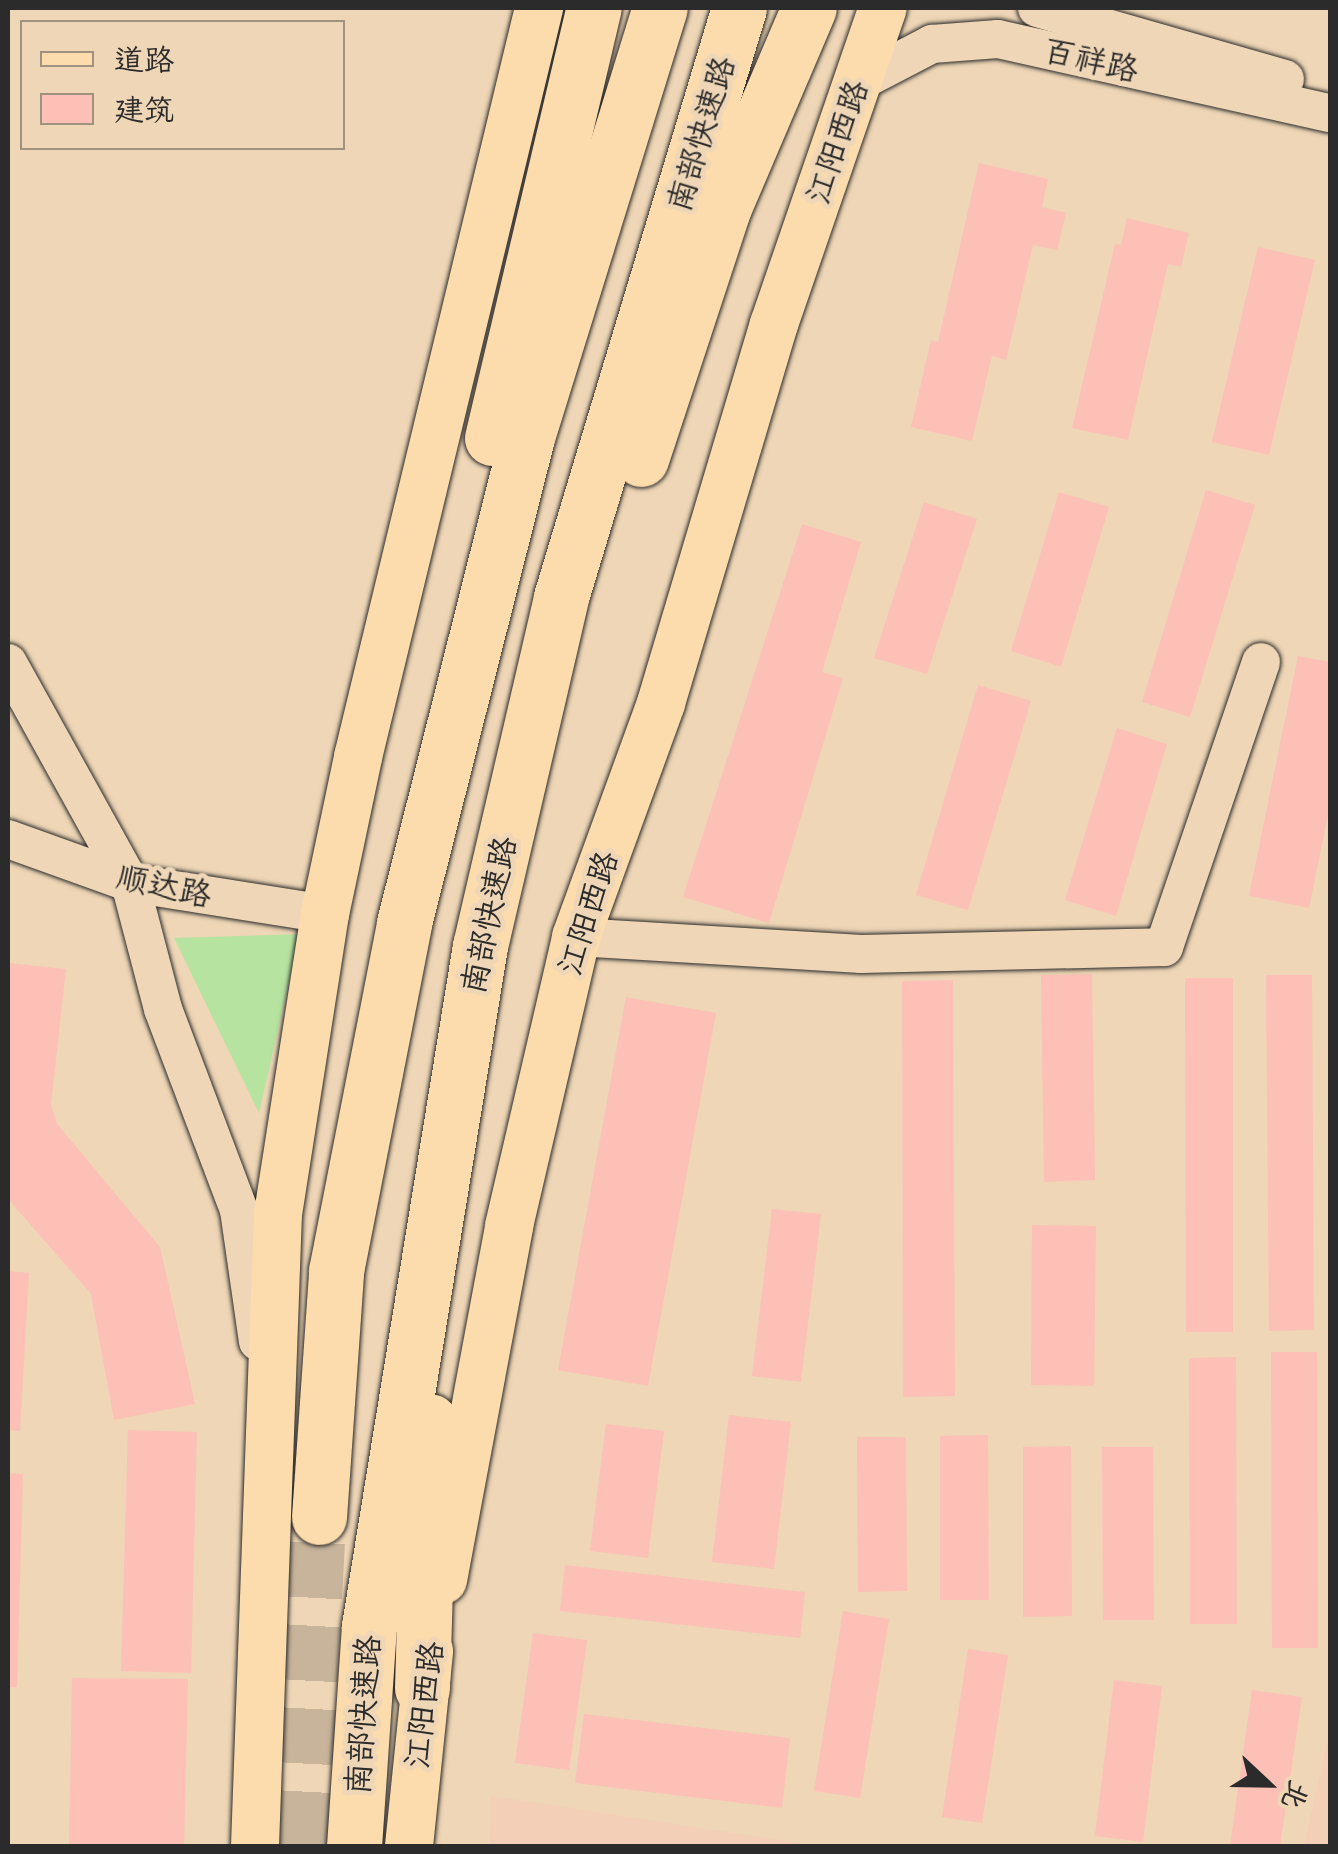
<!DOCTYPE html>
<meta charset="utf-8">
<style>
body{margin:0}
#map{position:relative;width:1338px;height:1854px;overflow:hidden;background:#eed6b6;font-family:Delius,"LXGW WenKai TC",sans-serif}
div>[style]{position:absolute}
.built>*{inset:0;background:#f2cfb6}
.green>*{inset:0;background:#b7e3a1}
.building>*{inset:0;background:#fcc0b7}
.highway-tunnel>*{height:55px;margin-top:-27.5px;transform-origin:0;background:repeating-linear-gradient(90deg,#c7b49a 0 55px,transparent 0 83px)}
.roads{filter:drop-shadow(0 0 2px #2b2b2b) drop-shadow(0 0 2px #2b2b2b)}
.minor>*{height:38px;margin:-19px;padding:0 19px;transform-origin:19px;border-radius:19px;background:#eed6b6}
.major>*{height:48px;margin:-24px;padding:0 24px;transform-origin:24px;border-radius:24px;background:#fcdcac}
.highway>*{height:55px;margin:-27.5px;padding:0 27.5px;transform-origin:27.5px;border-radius:27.5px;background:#fcdcac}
span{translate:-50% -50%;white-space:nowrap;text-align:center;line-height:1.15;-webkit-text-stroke:10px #eed6b6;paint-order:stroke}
.street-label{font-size:32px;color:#2b2b2b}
.frame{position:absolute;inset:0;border:10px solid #2b2b2b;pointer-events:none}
.legend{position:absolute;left:20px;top:20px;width:325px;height:130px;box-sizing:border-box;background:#eed6b6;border:2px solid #a0927e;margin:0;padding:12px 18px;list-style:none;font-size:30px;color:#2b2b2b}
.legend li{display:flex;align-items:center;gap:20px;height:50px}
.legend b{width:50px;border:2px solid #a0927e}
.north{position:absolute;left:1218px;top:1734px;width:100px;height:100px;-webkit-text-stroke:8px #eed6b6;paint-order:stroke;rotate:112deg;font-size:28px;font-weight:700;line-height:40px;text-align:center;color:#2b2b2b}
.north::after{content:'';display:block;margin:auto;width:35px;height:45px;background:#2b2b2b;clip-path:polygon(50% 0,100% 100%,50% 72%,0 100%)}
</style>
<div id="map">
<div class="built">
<i style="clip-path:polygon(1330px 1731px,1330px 1846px,1304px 1846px)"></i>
<i style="clip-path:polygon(491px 1796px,817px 1846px,490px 1846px)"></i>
</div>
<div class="green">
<i style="clip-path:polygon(300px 934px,259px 1113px,174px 938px)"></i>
</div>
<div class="building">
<i style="clip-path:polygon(979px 163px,1048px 179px,1042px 207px,1066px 213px,1057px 250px,1033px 245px,1006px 360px,992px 356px,972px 441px,911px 427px,931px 340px,938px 342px)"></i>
<i style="clip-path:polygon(1127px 218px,1189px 233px,1181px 267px,1168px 264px,1128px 440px,1072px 428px,1115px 244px,1121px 245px)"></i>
<i style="clip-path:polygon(1258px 247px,1315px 260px,1269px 455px,1212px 442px)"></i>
<i style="clip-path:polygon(1206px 490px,1255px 505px,1190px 717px,1142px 702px)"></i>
<i style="clip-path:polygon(1059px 492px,1109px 507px,1061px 667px,1011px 651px)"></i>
<i style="clip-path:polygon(924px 502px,977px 519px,927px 674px,874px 658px)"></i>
<i style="clip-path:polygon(802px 524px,861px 542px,822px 672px,843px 678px,769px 923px,683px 897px)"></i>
<i style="clip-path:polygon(1298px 656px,1330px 662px,1330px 805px,1309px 908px,1249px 896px)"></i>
<i style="clip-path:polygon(978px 685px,1031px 701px,968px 910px,916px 895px)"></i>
<i style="clip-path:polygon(1117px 728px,1167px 744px,1116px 916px,1065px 900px)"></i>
<i style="clip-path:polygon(8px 963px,66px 969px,51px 1105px,57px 1124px,160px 1247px,195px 1404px,114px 1420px,91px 1294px,8px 1199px)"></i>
<i style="clip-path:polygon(1092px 974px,1095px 1180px,1044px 1182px,1041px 975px)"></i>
<i style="clip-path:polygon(1266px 975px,1312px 975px,1314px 1330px,1269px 1331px)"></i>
<i style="clip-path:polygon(1185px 978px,1233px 978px,1233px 1332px,1186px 1332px)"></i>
<i style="clip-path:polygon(953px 980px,955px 1396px,903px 1397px,902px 981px)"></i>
<i style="clip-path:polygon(626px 997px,716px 1013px,648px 1386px,558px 1370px)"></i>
<i style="clip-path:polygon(772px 1209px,821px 1214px,801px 1382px,752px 1376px)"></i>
<i style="clip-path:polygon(1032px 1225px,1096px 1226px,1094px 1386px,1031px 1385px)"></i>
<i style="clip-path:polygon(8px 1271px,29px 1273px,20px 1431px,8px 1430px)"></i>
<i style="clip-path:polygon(1271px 1352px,1317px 1352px,1318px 1648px,1272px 1648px)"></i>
<i style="clip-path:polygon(1236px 1357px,1237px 1624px,1190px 1624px,1189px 1358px)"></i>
<i style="clip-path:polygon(729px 1415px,791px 1422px,774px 1569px,712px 1562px)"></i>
<i style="clip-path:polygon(606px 1424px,664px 1431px,648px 1558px,590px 1551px)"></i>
<i style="clip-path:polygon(128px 1430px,197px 1432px,191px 1673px,121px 1671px)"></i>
<i style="clip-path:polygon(988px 1435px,989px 1600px,940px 1600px,940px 1436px)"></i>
<i style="clip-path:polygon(857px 1437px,906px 1437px,907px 1591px,858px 1592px)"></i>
<i style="clip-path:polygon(1071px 1446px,1072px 1616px,1023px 1617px,1023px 1447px)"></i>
<i style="clip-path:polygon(1102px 1447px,1153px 1447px,1154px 1620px,1103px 1620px)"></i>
<i style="clip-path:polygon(8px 1473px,23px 1474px,17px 1687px,8px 1687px)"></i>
<i style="clip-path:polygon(565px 1565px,805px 1592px,800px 1638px,560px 1611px)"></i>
<i style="clip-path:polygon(843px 1611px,889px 1619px,860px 1798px,814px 1791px)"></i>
<i style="clip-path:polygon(533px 1633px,587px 1640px,569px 1770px,515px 1763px)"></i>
<i style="clip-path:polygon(968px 1649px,1008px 1655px,982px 1823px,942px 1817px)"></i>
<i style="clip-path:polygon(72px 1678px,188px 1679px,184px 1846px,69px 1846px)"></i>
<i style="clip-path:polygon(1114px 1680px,1162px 1686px,1143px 1842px,1095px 1836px)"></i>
<i style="clip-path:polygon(1252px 1690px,1302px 1697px,1280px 1846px,1230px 1846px)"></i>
<i style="clip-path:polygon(584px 1714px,790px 1738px,782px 1808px,575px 1783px)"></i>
</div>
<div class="highway-tunnel">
<i style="left:301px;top:1846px;width:329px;rotate:-86.9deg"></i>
</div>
<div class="roads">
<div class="minor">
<i style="left:1037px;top:8px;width:258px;rotate:16deg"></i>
<i style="left:857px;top:83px;width:85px;rotate:-27.5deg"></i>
<i style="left:932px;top:44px;width:66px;rotate:-4.3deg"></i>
<i style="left:998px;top:39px;width:340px;rotate:12.6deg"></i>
<i style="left:8px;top:663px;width:252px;rotate:61deg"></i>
<i style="left:130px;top:883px;width:130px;rotate:75.3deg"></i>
<i style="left:163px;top:1009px;width:215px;rotate:69.3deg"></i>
<i style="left:239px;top:1210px;width:133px;rotate:81.8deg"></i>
<i style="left:8px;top:839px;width:130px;rotate:19.8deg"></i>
<i style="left:130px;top:883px;width:197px;rotate:9deg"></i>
<i style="left:576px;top:937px;width:286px;rotate:3.4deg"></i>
<i style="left:861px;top:954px;width:303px;rotate:-1.3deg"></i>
<i style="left:1164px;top:947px;width:301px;rotate:-71.2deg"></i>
</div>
<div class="major">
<i style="left:443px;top:1580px;width:360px;rotate:-79.4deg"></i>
<i style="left:509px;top:1226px;width:297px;rotate:-76.9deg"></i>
<i style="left:576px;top:937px;width:249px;rotate:-70deg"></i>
<i style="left:661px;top:703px;width:395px;rotate:-73.4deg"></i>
<i style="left:774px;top:324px;width:334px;rotate:-71deg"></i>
<i style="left:255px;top:1846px;width:632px;rotate:-87.92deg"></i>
<i style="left:278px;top:1214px;width:304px;rotate:-81.1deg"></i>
<i style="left:325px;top:914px;width:160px;rotate:-78.1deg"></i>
<i style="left:358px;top:757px;width:771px;rotate:-76.41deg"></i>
<i style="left:409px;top:1846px;width:196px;rotate:-84.1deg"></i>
</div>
<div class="highway">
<i style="left:492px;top:438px;width:442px;rotate:-76.7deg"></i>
<i style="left:641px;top:459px;width:265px;rotate:-71.8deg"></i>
<i style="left:724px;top:207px;width:216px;rotate:-66.9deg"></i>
<i style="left:319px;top:1517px;width:247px;rotate:-86deg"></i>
<i style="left:336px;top:1271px;width:355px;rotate:-78.9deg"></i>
<i style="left:404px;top:923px;width:501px;rotate:-75.8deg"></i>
<i style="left:527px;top:437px;width:449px;rotate:-72.8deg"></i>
<i style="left:422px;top:1688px;width:267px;rotate:-88.3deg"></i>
<i style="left:354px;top:1846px;width:221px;rotate:-86.1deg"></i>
<i style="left:369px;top:1626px;width:689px;rotate:-80.73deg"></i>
<i style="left:480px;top:946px;width:358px;rotate:-76.9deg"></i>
<i style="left:561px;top:597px;width:615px;rotate:-73.18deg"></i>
</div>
</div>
<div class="street-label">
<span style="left:1091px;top:60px;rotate:13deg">百祥路</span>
<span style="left:701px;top:134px;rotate:-73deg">南部快速路</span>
<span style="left:837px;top:142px;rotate:-71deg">江阳西路</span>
<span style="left:164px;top:886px;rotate:12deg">顺达路</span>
<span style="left:588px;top:913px;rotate:-72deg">江阳西路</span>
<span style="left:489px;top:915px;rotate:-78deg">南部快速路</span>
<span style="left:424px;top:1705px;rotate:-83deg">江阳西路</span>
<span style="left:363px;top:1715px;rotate:-86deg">南部快速路</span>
</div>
<div class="frame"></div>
<ul class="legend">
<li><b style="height:12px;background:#fcdcac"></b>道路</li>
<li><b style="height:28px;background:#fcc0b7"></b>建筑</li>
</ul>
<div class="north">北</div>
</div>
